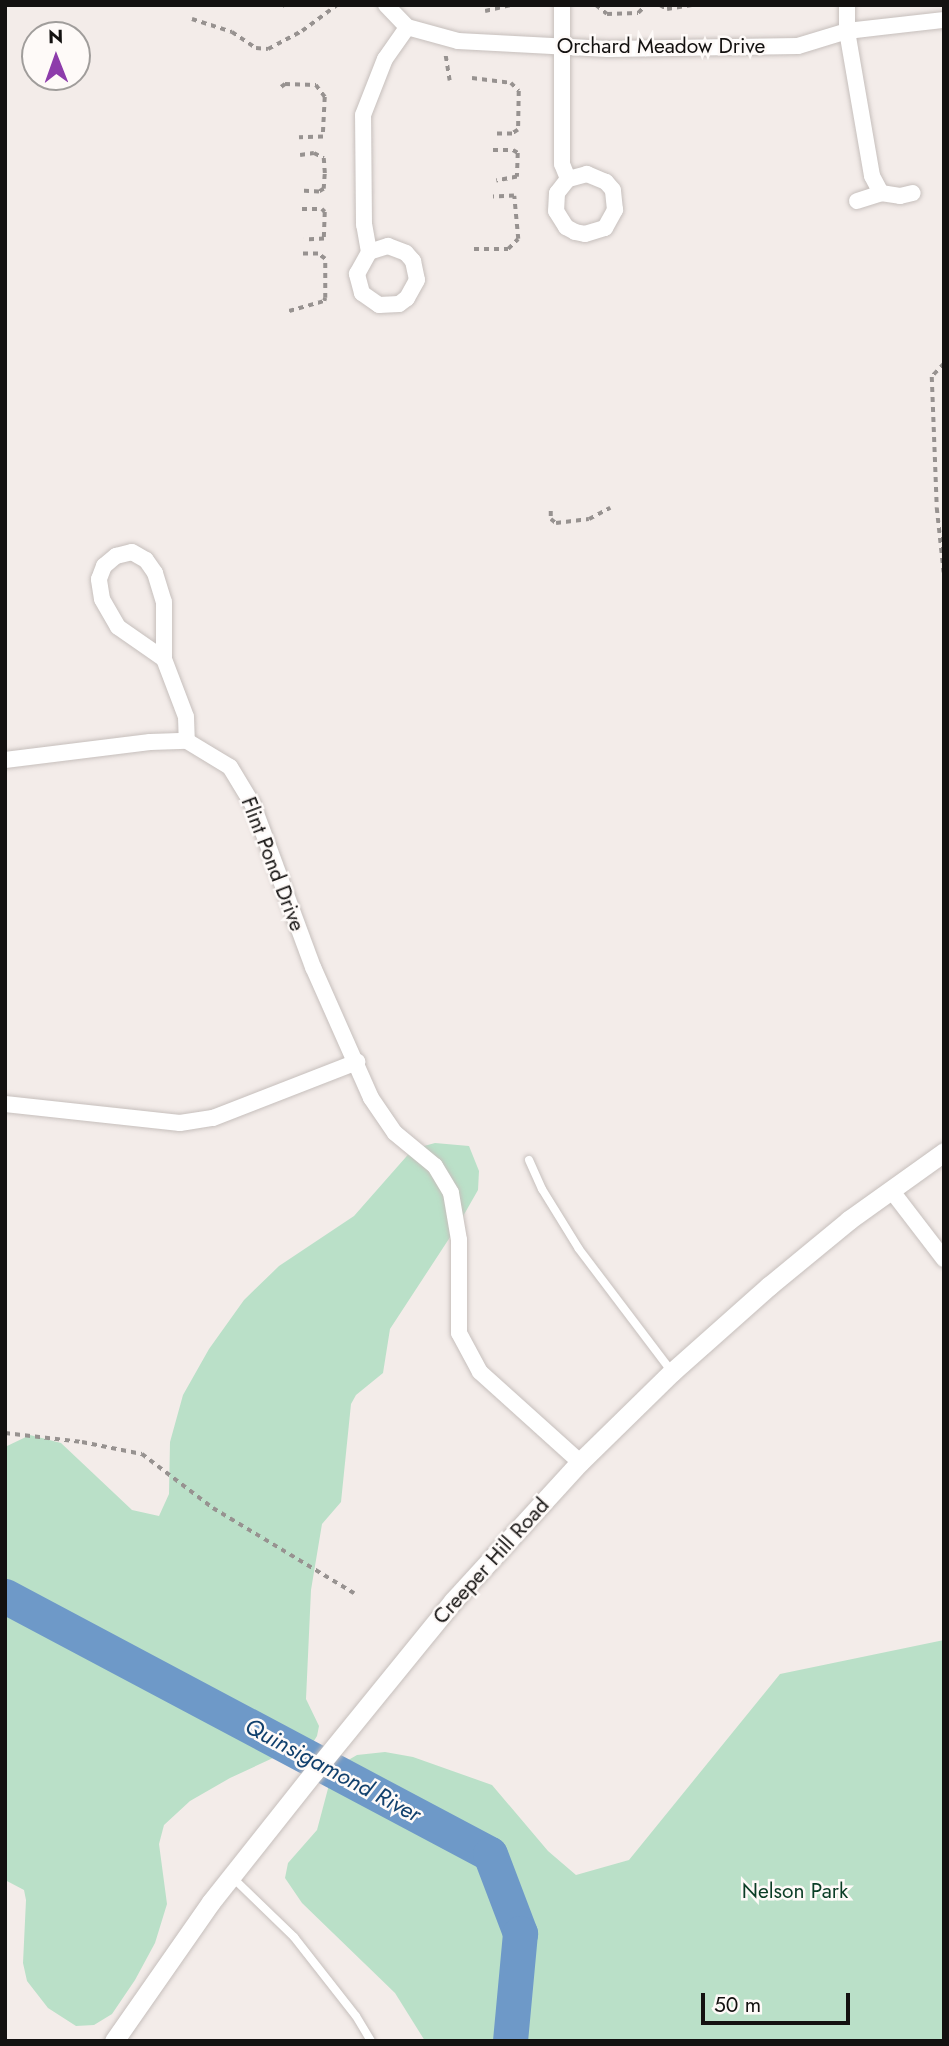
<!DOCTYPE html>
<style>
body{margin:0}
#map{position:relative;width:949px;height:2046px;overflow:hidden;background:#f3ece9;font-family:Jost,sans-serif}
div>[style]{position:absolute}
.green>*{inset:0;background:#bae0c8}
.river>*{height:35px;margin:-17.5px;padding:0 17.5px;transform-origin:17.5px;border-radius:17.5px;background:#6e99c8}
.path>*{height:3.5px;margin-top:-1.75px;transform-origin:0;background:repeating-linear-gradient(90deg,#979290 0 5px,transparent 0 10px)}
.roads{filter:drop-shadow(0 0 2px #c6bfbc) drop-shadow(0 0 2px #c6bfbc)}
.service>*{height:8px;margin:-4px;padding:0 4px;transform-origin:4px;border-radius:4px;background:#fff}
.minor>*{height:16px;margin:-8px;padding:0 8px;transform-origin:8px;border-radius:8px;background:#fff}
.tertiary>*{height:19px;margin:-9.5px;padding:0 9.5px;transform-origin:9.5px;border-radius:9.5px;background:#fff}
span{translate:-50% -50%;white-space:nowrap;text-align:center;line-height:1.15;-webkit-text-stroke:5px #fefaf8;paint-order:stroke}
.street-label{font-size:21px;color:#131110}
.park-label{font-size:21px;color:#0a3d25}
.water-label{font-size:23px;color:#11406d;font-style:italic}
.frame{position:absolute;inset:0;border:7px solid #131110;pointer-events:none}
.north{position:absolute;left:21px;top:21px;width:70px;height:70px;box-sizing:border-box;background:#fefaf8;border:2px solid #a09d9b;border-radius:50%;rotate:359deg;font-size:19px;font-weight:700;line-height:28px;text-align:center;color:#131110}
.north::after{content:'';display:block;margin:auto;width:24px;height:32px;background:#8d3cab;clip-path:polygon(50% 0,100% 100%,50% 72%,0 100%)}
.scale{position:absolute;left:701px;top:1993px;width:149px;height:32px;box-sizing:border-box;border:4px solid #131110;border-top:0;padding-left:9px;font-size:21px;line-height:24px;white-space:nowrap;color:#131110;-webkit-text-stroke:5px #fefaf8;paint-order:stroke}
</style>
<div id="map">
<div class="green">
<i style="clip-path:polygon(435px 1143px,469px 1146px,479px 1171px,478px 1190px,458px 1225px,390px 1329px,383px 1373px,356px 1395px,351px 1404px,341px 1502px,322px 1524px,311px 1590px,306px 1699px,319px 1726px,317px 1736px,305px 1755px,286px 1752px,230px 1778px,190px 1801px,164px 1825px,159px 1844px,167px 1904px,155px 1943px,135px 1980px,112px 2014px,94px 2025px,76px 2026px,48px 2008px,27px 1981px,23px 1963px,26px 1900px,24px 1890px,5px 1880px,5px 1447px,30px 1435px,61px 1443px,132px 1510px,159px 1516px,169px 1494px,170px 1442px,183px 1395px,209px 1349px,244px 1300px,279px 1266px,354px 1216px,413px 1149px)"></i>
<i style="clip-path:polygon(944px 1640px,944px 2041px,425px 2041px,395px 1993px,302px 1903px,285px 1878px,288px 1863px,317px 1830px,330px 1781px,338px 1766px,357px 1755px,385px 1752px,413px 1757px,492px 1785px,548px 1851px,576px 1875px,629px 1860px,780px 1674px)"></i>
</div>
<div class="river">
<i style="left:5px;top:1596px;width:549px;rotate:28.01deg"></i>
<i style="left:490px;top:1854px;width:85px;rotate:69.2deg"></i>
<i style="left:520px;top:1933px;width:108px;rotate:95.3deg"></i>
</div>
<div class="path">
<i style="left:596px;top:5px;width:14px;rotate:39deg"></i>
<i style="left:607px;top:14px;width:31px;rotate:-2deg"></i>
<i style="left:638px;top:13px;width:11px;rotate:-45deg"></i>
<i style="left:660px;top:5px;width:8px;rotate:30deg"></i>
<i style="left:667px;top:9px;width:25px;rotate:-9deg"></i>
<i style="left:711px;top:5px;width:26px"></i>
<i style="left:767px;top:5px;width:23px"></i>
<i style="left:282px;top:6px;width:2px;rotate:-27deg"></i>
<i style="left:485px;top:11px;width:28px;rotate:-13deg"></i>
<i style="left:192px;top:19px;width:42px;rotate:18deg"></i>
<i style="left:232px;top:32px;width:29px;rotate:34deg"></i>
<i style="left:256px;top:48px;width:12px;rotate:5deg"></i>
<i style="left:268px;top:49px;width:38px;rotate:-28deg"></i>
<i style="left:302px;top:31px;width:44px;rotate:-36.6deg"></i>
<i style="left:446px;top:56px;width:25px;rotate:81deg"></i>
<i style="left:472px;top:78px;width:39px;rotate:7deg"></i>
<i style="left:511px;top:83px;width:11px;rotate:45deg"></i>
<i style="left:519px;top:91px;width:39px;rotate:91deg"></i>
<i style="left:518px;top:130px;width:7px;rotate:146deg"></i>
<i style="left:512px;top:134px;width:19px;rotate:180deg"></i>
<i style="left:281px;top:87px;width:5px;rotate:-37deg"></i>
<i style="left:285px;top:84px;width:31px;rotate:2deg"></i>
<i style="left:316px;top:85px;width:15px;rotate:53deg"></i>
<i style="left:325px;top:97px;width:40px;rotate:92.9deg"></i>
<i style="left:323px;top:137px;width:24px;rotate:178deg"></i>
<i style="left:493px;top:150px;width:20px"></i>
<i style="left:513px;top:150px;width:6px;rotate:31deg"></i>
<i style="left:518px;top:153px;width:24px;rotate:92deg"></i>
<i style="left:517px;top:177px;width:21px;rotate:169deg"></i>
<i style="left:300px;top:155px;width:14px;rotate:-8deg"></i>
<i style="left:314px;top:153px;width:11px;rotate:27deg"></i>
<i style="left:324px;top:158px;width:16px;rotate:86deg"></i>
<i style="left:325px;top:174px;width:15px;rotate:94deg"></i>
<i style="left:324px;top:189px;width:6px;rotate:149deg"></i>
<i style="left:319px;top:192px;width:19px;rotate:-177deg"></i>
<i style="left:302px;top:209px;width:20px"></i>
<i style="left:322px;top:209px;width:4px;rotate:45deg"></i>
<i style="left:325px;top:212px;width:27px;rotate:92deg"></i>
<i style="left:324px;top:239px;width:20px;rotate:177deg"></i>
<i style="left:474px;top:249px;width:34px"></i>
<i style="left:508px;top:249px;width:14px;rotate:-45deg"></i>
<i style="left:518px;top:239px;width:43px;rotate:-95.3deg"></i>
<i style="left:514px;top:196px;width:21px;rotate:177deg"></i>
<i style="left:289px;top:311px;width:36px;rotate:-16deg"></i>
<i style="left:324px;top:301px;width:3px;rotate:-72deg"></i>
<i style="left:325px;top:298px;width:39px;rotate:-90deg"></i>
<i style="left:325px;top:259px;width:9px;rotate:-144deg"></i>
<i style="left:318px;top:254px;width:19px;rotate:180deg"></i>
<i style="left:944px;top:364px;width:18px;rotate:133deg"></i>
<i style="left:932px;top:377px;width:131px;rotate:87.8deg"></i>
<i style="left:937px;top:508px;width:65px;rotate:83.9deg"></i>
<i style="left:551px;top:511px;width:8px;rotate:90deg"></i>
<i style="left:551px;top:519px;width:6px;rotate:39deg"></i>
<i style="left:556px;top:523px;width:33px;rotate:-7deg"></i>
<i style="left:589px;top:519px;width:24px;rotate:-28deg"></i>
<i style="left:5px;top:1433px;width:78px;rotate:6.7deg"></i>
<i style="left:82px;top:1442px;width:61px;rotate:11.3deg"></i>
<i style="left:142px;top:1454px;width:89px;rotate:37.3deg"></i>
<i style="left:213px;top:1508px;width:165px;rotate:31.1deg"></i>
</div>
<div class="roads">
<div class="service">
<i style="left:529px;top:1160px;width:32px;rotate:66deg"></i>
<i style="left:542px;top:1189px;width:70px;rotate:58.3deg"></i>
<i style="left:579px;top:1249px;width:154px;rotate:52.9deg"></i>
<i style="left:231px;top:1876px;width:88px;rotate:44.1deg"></i>
<i style="left:294px;top:1937px;width:100px;rotate:51.9deg"></i>
<i style="left:356px;top:2016px;width:29px;rotate:59deg"></i>
</div>
<div class="minor">
<i style="left:386px;top:5px;width:30px;rotate:46deg"></i>
<i style="left:407px;top:27px;width:53px;rotate:15.4deg"></i>
<i style="left:458px;top:41px;width:150px;rotate:3.1deg"></i>
<i style="left:608px;top:49px;width:190px;rotate:-0.9deg"></i>
<i style="left:798px;top:46px;width:51px;rotate:-17deg"></i>
<i style="left:847px;top:31px;width:98px;rotate:-6.5deg"></i>
<i style="left:562px;top:5px;width:159px;rotate:90deg"></i>
<i style="left:562px;top:164px;width:16px;rotate:68deg"></i>
<i style="left:568px;top:179px;width:18px;rotate:128deg"></i>
<i style="left:557px;top:193px;width:18px;rotate:93deg"></i>
<i style="left:556px;top:211px;width:19px;rotate:58deg"></i>
<i style="left:566px;top:227px;width:10px;rotate:29deg"></i>
<i style="left:575px;top:232px;width:10px;rotate:11deg"></i>
<i style="left:585px;top:234px;width:21px;rotate:-17deg"></i>
<i style="left:605px;top:228px;width:21px;rotate:-61deg"></i>
<i style="left:615px;top:210px;width:20px;rotate:-96deg"></i>
<i style="left:613px;top:190px;width:11px;rotate:-131deg"></i>
<i style="left:606px;top:182px;width:21px;rotate:-157deg"></i>
<i style="left:587px;top:174px;width:20px;rotate:165deg"></i>
<i style="left:847px;top:5px;width:26px;rotate:90deg"></i>
<i style="left:847px;top:31px;width:147px;rotate:80.2deg"></i>
<i style="left:872px;top:176px;width:19px;rotate:62deg"></i>
<i style="left:881px;top:193px;width:19px;rotate:9deg"></i>
<i style="left:900px;top:196px;width:13px;rotate:-13deg"></i>
<i style="left:857px;top:201px;width:25px;rotate:-18deg"></i>
<i style="left:369px;top:252px;width:20px;rotate:-18deg"></i>
<i style="left:388px;top:246px;width:19px;rotate:21deg"></i>
<i style="left:406px;top:253px;width:11px;rotate:49deg"></i>
<i style="left:413px;top:261px;width:19px;rotate:78deg"></i>
<i style="left:417px;top:280px;width:21px;rotate:119deg"></i>
<i style="left:407px;top:298px;width:10px;rotate:143deg"></i>
<i style="left:399px;top:304px;width:20px;rotate:177deg"></i>
<i style="left:379px;top:305px;width:21px;rotate:-145deg"></i>
<i style="left:362px;top:293px;width:20px;rotate:-105deg"></i>
<i style="left:357px;top:274px;width:25px;rotate:-61deg"></i>
<i style="left:369px;top:252px;width:27px;rotate:-100deg"></i>
<i style="left:364px;top:225px;width:110px;rotate:-90.5deg"></i>
<i style="left:363px;top:115px;width:60px;rotate:-68.6deg"></i>
<i style="left:385px;top:59px;width:39px;rotate:-55deg"></i>
<i style="left:164px;top:659px;width:56px;rotate:-145.2deg"></i>
<i style="left:118px;top:627px;width:32px;rotate:-120deg"></i>
<i style="left:102px;top:599px;width:20px;rotate:-99deg"></i>
<i style="left:99px;top:579px;width:14px;rotate:-69deg"></i>
<i style="left:104px;top:566px;width:16px;rotate:-40deg"></i>
<i style="left:116px;top:556px;width:16px;rotate:-14deg"></i>
<i style="left:132px;top:552px;width:16px;rotate:30deg"></i>
<i style="left:146px;top:560px;width:16px;rotate:55deg"></i>
<i style="left:155px;top:573px;width:30px;rotate:73deg"></i>
<i style="left:164px;top:602px;width:57px;rotate:90deg"></i>
<i style="left:164px;top:659px;width:62px;rotate:69.2deg"></i>
<i style="left:186px;top:717px;width:24px;rotate:88deg"></i>
<i style="left:5px;top:760px;width:146px;rotate:-7.1deg"></i>
<i style="left:150px;top:742px;width:37px;rotate:-2deg"></i>
<i style="left:187px;top:741px;width:50px;rotate:31.2deg"></i>
<i style="left:230px;top:767px;width:44px;rotate:58.8deg"></i>
<i style="left:253px;top:805px;width:173px;rotate:69.7deg"></i>
<i style="left:313px;top:967px;width:143px;rotate:66.1deg"></i>
<i style="left:371px;top:1098px;width:42px;rotate:55.6deg"></i>
<i style="left:395px;top:1133px;width:52px;rotate:39.5deg"></i>
<i style="left:435px;top:1166px;width:31px;rotate:59deg"></i>
<i style="left:451px;top:1193px;width:48px;rotate:80.3deg"></i>
<i style="left:459px;top:1240px;width:93px;rotate:90deg"></i>
<i style="left:459px;top:1333px;width:44px;rotate:61.7deg"></i>
<i style="left:480px;top:1372px;width:135px;rotate:42deg"></i>
<i style="left:5px;top:1104px;width:176px;rotate:6.2deg"></i>
<i style="left:180px;top:1123px;width:33px;rotate:-9deg"></i>
<i style="left:213px;top:1118px;width:155px;rotate:-21.3deg"></i>
<i style="left:891px;top:1190px;width:87px;rotate:52.5deg"></i>
</div>
<div class="tertiary">
<i style="left:114px;top:2041px;width:169px;rotate:-55.1deg"></i>
<i style="left:211px;top:1902px;width:166px;rotate:-51.6deg"></i>
<i style="left:314px;top:1772px;width:220px;rotate:-50.9deg"></i>
<i style="left:453px;top:1601px;width:188px;rotate:-47.6deg"></i>
<i style="left:580px;top:1462px;width:129px;rotate:-44.4deg"></i>
<i style="left:672px;top:1372px;width:130px;rotate:-41.6deg"></i>
<i style="left:769px;top:1286px;width:104px;rotate:-39.5deg"></i>
<i style="left:849px;top:1220px;width:117px;rotate:-35.6deg"></i>
</div>
</div>
<div class="street-label">
<span style="left:661px;top:46px">Orchard Meadow Drive</span>
<span style="left:273px;top:864px;rotate:69deg">Flint Pond Drive</span>
<span style="left:491px;top:1561px;rotate:-48deg">Creeper Hill Road</span>
</div>
<div class="park-label">
<span style="left:795px;top:1891px">Nelson Park</span>
</div>
<div class="water-label">
<span style="left:333px;top:1770px;rotate:28deg">Quinsigamond River</span>
</div>
<div class="frame"></div>
<div class="north">N</div>
<div class="scale">50 m</div>
</div>
